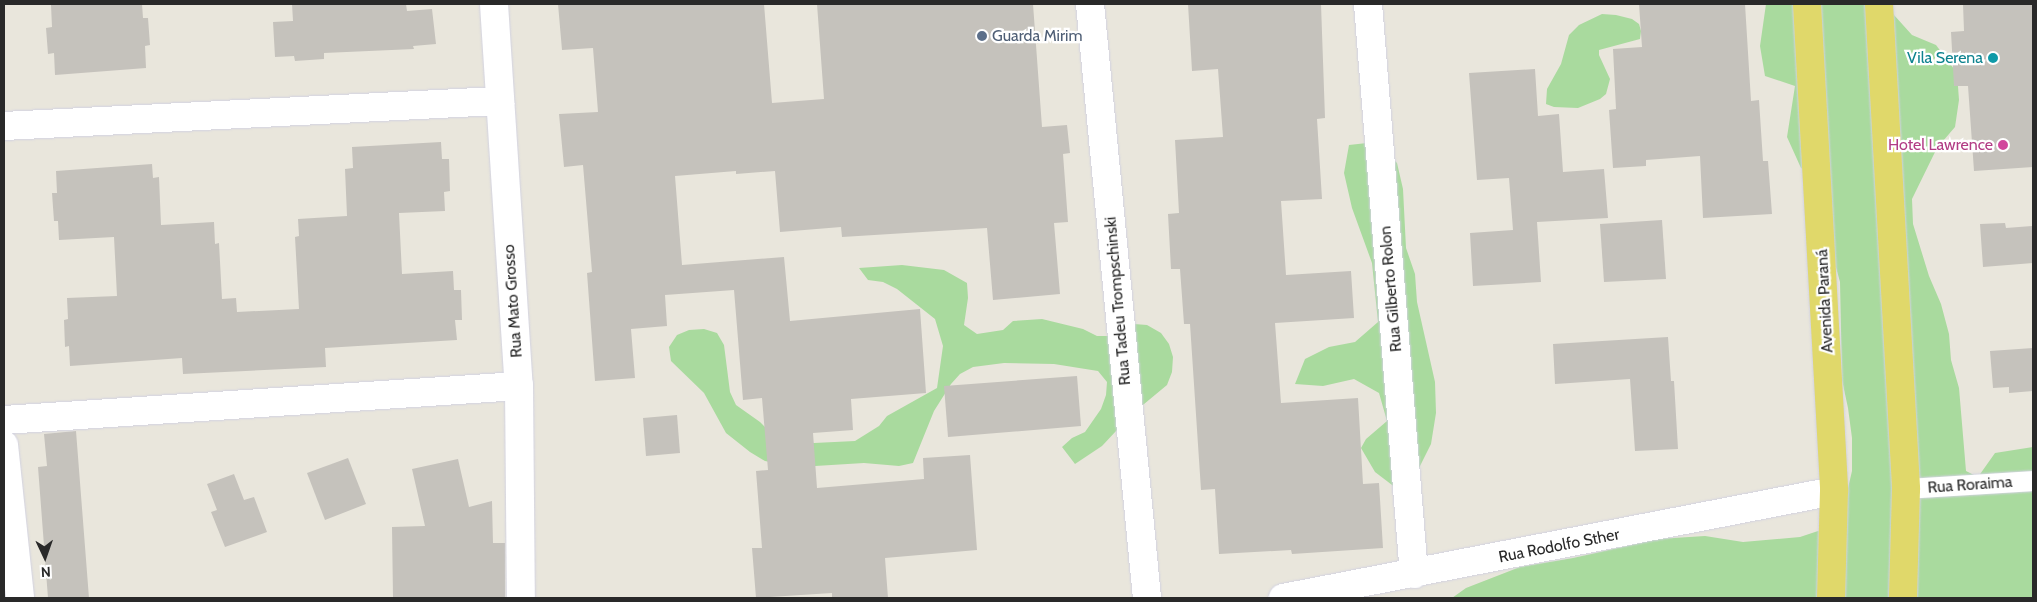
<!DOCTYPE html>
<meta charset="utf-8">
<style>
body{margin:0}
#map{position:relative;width:2037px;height:602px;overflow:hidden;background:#e9e6dc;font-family:Cabin,sans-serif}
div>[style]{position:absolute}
.green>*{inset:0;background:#a9da9e}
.building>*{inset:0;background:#c5c2bc}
.roads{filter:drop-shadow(0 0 1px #d2d2e0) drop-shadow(0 0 1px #d2d2e0)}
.lane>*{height:20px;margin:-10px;padding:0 10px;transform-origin:10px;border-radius:10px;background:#fff}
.street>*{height:28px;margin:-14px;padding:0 14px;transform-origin:14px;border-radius:14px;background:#fff}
.primary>*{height:28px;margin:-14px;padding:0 14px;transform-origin:14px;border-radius:14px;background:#e0d86a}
.dots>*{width:14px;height:14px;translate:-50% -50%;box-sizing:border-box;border:2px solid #fff;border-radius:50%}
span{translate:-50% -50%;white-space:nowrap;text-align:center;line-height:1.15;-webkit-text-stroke:4.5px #fff;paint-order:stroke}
.service-label{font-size:16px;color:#4e5e75}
.left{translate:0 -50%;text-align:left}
.culture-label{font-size:16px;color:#0d838f}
.right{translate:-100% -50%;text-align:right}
.hotel-label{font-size:16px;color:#b23c85}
.street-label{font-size:16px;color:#292929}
.frame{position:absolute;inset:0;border:5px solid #292929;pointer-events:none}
.north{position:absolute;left:20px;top:532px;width:50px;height:50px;-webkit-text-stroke:4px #fff;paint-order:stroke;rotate:177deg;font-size:14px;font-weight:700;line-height:20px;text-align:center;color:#292929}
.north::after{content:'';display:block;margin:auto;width:18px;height:22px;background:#292929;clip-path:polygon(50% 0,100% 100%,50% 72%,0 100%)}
</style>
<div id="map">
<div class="green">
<i style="clip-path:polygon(1766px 4px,1891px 4px,1894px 15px,1912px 35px,1936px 45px,1957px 73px,1959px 100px,1955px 127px,1937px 148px,1912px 199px,1913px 224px,1929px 276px,1941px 304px,1949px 334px,1951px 360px,1959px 388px,1966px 471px,1978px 477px,1995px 453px,2033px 447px,2033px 598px,1452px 598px,1466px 588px,1520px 567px,1573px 558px,1658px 539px,1705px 536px,1743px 542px,1800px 537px,1833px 526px,1845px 501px,1852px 471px,1852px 438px,1848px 408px,1842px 380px,1840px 282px,1834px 260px,1829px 180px,1801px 168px,1787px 137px,1795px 86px,1765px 76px,1760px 46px)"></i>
<i style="clip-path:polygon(1602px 14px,1616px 15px,1632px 19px,1639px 24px,1641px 31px,1640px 39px,1599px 50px,1599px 55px,1610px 79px,1606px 94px,1600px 99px,1578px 108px,1554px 107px,1546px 104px,1547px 89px,1561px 64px,1569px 35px,1579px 25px)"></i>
<i style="clip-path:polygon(1376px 142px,1397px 163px,1403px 189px,1406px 248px,1415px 274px,1417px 302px,1435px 382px,1436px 413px,1431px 444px,1419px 468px,1396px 488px,1375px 472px,1361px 448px,1366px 439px,1387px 421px,1379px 393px,1354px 379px,1323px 386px,1295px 384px,1305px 359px,1329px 347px,1355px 342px,1378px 322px,1372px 263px,1352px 208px,1344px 173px,1349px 145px)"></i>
<i style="clip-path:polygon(902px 265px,944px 270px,967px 283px,968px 298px,964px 325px,977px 334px,1003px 330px,1013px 321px,1042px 319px,1083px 329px,1097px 336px,1111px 336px,1134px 324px,1147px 325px,1161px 333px,1169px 344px,1173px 357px,1172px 372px,1167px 385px,1132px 414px,1102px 446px,1075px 464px,1062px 447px,1072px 438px,1085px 432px,1101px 409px,1106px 395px,1107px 382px,1098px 371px,1054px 364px,1004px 363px,973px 367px,960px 374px,951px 384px,934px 411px,913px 463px,899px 466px,864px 463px,815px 466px,780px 464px,765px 461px,750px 452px,726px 433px,704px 393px,671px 361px,669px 347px,677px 335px,689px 330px,704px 329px,717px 333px,724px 345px,730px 392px,736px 405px,760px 422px,771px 433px,814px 443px,855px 441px,879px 426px,887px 416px,937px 388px,943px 346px,935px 319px,897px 289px,883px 282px,868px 280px,859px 268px)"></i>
</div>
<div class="building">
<i style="clip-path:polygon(142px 4px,143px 18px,148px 18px,150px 45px,145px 46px,146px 68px,55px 75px,54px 53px,48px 54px,46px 28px,52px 27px,51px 5px)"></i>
<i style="clip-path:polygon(292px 4px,406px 4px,407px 11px,432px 9px,436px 44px,413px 46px,414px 49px,324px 53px,324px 59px,295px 61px,294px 56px,275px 57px,273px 22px,293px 21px)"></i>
<i style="clip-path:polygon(558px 4px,764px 4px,772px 103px,824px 99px,817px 4px,1033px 4px,1042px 127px,1067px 125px,1070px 153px,1063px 154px,1068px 222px,1054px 223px,1060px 294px,993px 300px,987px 228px,842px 237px,841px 227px,780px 232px,775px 171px,736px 174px,736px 171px,675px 176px,682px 265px,784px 257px,790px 321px,920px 309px,926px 393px,851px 399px,853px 430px,813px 433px,817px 488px,924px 479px,923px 458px,970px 455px,977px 550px,885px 558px,888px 598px,832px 598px,832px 593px,756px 598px,752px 548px,762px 548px,756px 471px,768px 470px,762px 398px,743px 400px,734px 290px,665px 295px,667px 326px,631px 329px,635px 378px,595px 381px,587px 273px,592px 272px,583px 165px,564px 167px,559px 114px,598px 112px,593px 48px,562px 50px)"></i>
<i style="clip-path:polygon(1188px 4px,1321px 4px,1325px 118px,1317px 119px,1322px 199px,1281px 201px,1286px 275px,1351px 271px,1354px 318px,1275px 323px,1281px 403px,1358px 398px,1363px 484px,1379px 483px,1383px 548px,1292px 554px,1291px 550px,1219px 554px,1215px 489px,1201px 490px,1190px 324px,1184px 324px,1180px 269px,1171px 269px,1168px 214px,1179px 213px,1175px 140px,1223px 137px,1218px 69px,1192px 71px)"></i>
<i style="clip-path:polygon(1639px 4px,1745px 4px,1751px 101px,1759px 100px,1763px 161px,1768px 161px,1772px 214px,1703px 218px,1700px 156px,1646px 160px,1646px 166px,1613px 168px,1609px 110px,1616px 109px,1613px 49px,1642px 47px)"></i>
<i style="clip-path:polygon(1963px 4px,2033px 4px,2033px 167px,1974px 171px,1968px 86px,1954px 86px,1951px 32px,1964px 31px)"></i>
<i style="clip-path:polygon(1535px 69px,1538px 116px,1559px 114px,1563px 172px,1604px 169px,1608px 218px,1537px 222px,1541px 282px,1473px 286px,1470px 233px,1513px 230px,1509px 178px,1477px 180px,1469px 73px)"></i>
<i style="clip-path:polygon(441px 142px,442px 159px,449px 159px,450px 191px,444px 192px,445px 211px,399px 213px,402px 274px,453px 271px,454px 290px,461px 290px,462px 320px,455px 320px,457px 340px,325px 348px,326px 367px,183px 374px,182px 358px,70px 366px,69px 346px,65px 347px,64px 320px,68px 319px,67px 298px,117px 296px,114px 237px,59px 240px,58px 221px,54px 221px,52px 193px,57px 193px,56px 171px,152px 164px,153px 178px,159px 177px,161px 225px,214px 222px,215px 244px,219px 243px,222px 299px,236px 298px,237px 312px,299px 309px,295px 237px,299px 236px,298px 219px,347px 216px,345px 169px,353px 168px,352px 147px)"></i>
<i style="clip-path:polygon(1662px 220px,1666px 279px,1604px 282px,1600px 224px)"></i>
<i style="clip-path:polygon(2005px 223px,2006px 228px,2032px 226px,2033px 263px,1983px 267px,1980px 224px)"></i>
<i style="clip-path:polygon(1668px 337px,1671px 381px,1674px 381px,1678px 449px,1635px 451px,1630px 379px,1555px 384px,1553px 344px)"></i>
<i style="clip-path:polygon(2033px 348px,2033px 391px,2009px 393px,2009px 387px,1993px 388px,1990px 351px)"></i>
<i style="clip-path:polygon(1077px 376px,1081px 426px,948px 437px,944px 386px)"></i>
<i style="clip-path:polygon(677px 415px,680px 453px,646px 456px,643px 418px)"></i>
<i style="clip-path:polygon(76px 431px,89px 598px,48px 598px,38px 467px,47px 466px,44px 434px)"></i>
<i style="clip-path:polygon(348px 458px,366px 504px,325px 520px,307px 473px)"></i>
<i style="clip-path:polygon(458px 459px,469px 507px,492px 501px,493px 543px,505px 543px,505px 598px,393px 598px,392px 527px,425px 526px,412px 469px)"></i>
<i style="clip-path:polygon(234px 474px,244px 500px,254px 497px,267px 532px,225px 547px,211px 512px,217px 510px,207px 484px)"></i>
</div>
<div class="roads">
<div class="lane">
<i style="left:1906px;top:489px;width:127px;rotate:-3.6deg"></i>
</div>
<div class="street">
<i style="left:494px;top:4px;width:383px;rotate:86.3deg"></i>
<i style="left:519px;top:386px;width:212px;rotate:89.5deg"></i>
<i style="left:1090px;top:4px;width:597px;rotate:84.52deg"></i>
<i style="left:1368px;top:4px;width:572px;rotate:85.39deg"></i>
<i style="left:4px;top:126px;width:497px;rotate:-2.9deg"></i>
<i style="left:4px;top:420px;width:516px;rotate:-3.78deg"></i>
<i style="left:4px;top:445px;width:154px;rotate:84deg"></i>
<i style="left:1283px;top:598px;width:561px;rotate:-10.99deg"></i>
</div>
<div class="primary">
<i style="left:1807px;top:4px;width:488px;rotate:86.8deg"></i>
<i style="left:1834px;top:491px;width:107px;rotate:91.6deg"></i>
<i style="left:1879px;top:4px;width:486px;rotate:86.8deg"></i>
<i style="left:1906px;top:489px;width:109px;rotate:91.6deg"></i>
</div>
</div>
<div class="dots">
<i style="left:982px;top:36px;background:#5c6f8a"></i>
<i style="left:1993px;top:58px;background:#0f9aa8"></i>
<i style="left:2003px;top:145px;background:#d1479c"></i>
</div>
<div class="service-label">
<span class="left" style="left:992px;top:36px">Guarda Mirim</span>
</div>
<div class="culture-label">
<span class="right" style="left:1983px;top:58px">Vila Serena</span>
</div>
<div class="hotel-label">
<span class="right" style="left:1993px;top:145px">Hotel Lawrence</span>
</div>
<div class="street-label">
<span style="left:1391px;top:289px;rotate:-95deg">Rua Gilberto Rolon</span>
<span style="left:513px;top:301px;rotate:-94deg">Rua Mato Grosso</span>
<span style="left:1118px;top:301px;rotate:-95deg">Rua Tadeu Trompschinski</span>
<span style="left:1825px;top:301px;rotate:-93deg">Avenida Paraná</span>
<span style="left:1970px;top:485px;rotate:-4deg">Rua Roraima</span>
<span style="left:1559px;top:546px;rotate:-11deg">Rua Rodolfo Sther</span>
</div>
<div class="frame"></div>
<div class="north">N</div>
</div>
